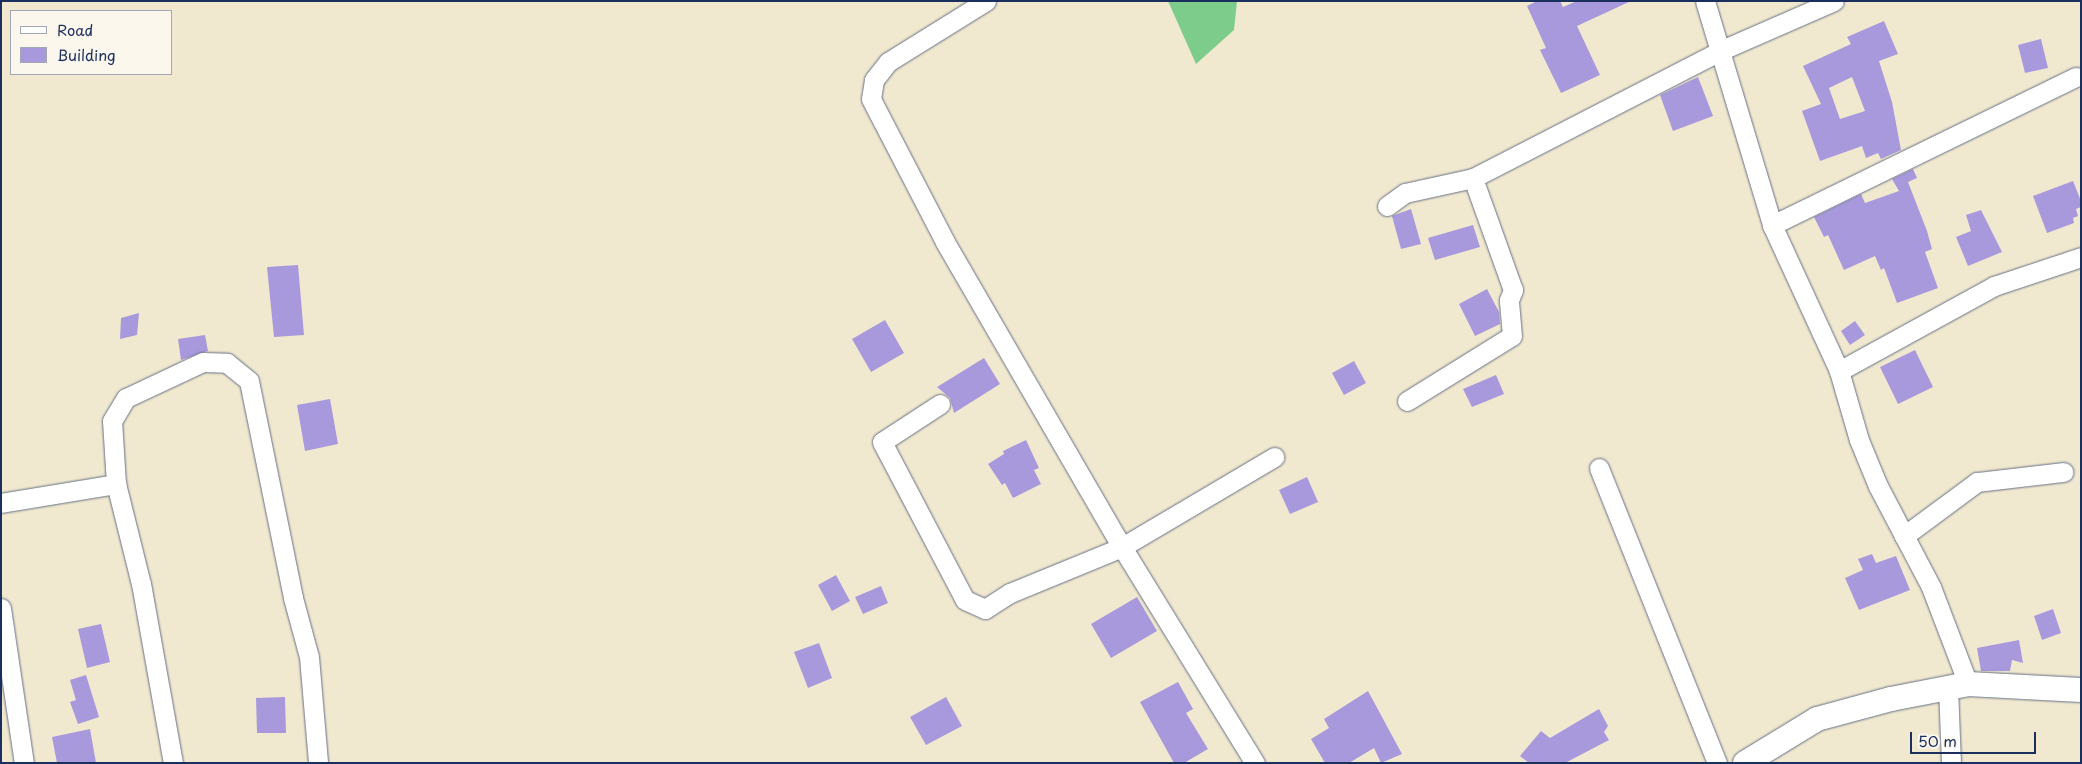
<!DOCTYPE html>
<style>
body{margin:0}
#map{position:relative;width:2082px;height:764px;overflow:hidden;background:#f1e9cf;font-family:"Playpen Sans",sans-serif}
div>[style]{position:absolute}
.green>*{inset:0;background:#7dcc8c}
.building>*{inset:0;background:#a899dd}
.roads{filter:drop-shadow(0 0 1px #667086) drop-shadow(0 0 1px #667086)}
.minor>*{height:19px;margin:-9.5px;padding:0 9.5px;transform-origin:9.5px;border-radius:9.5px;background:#fff}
.tertiary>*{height:24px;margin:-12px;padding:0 12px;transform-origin:12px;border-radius:12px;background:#fff}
span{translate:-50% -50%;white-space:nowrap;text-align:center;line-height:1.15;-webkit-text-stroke:4px #fbf7ec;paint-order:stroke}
.frame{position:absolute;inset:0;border:2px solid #1b2f5e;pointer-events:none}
.legend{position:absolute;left:10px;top:10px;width:162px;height:65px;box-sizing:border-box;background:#fbf7ec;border:1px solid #a1a7b3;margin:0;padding:6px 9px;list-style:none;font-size:15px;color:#1b2f5e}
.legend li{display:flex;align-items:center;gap:10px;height:25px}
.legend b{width:25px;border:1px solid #a1a7b3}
.scale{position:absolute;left:1910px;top:732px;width:126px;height:22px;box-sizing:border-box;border:2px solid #1b2f5e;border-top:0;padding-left:6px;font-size:15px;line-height:18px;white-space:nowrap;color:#1b2f5e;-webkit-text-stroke:4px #fbf7ec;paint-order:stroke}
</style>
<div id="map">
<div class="green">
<i style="clip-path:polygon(1168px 1px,1237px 1px,1234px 30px,1196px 64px)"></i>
</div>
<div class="building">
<i style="clip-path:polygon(1537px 1px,1560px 1px,1563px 7px,1577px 1px,1631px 1px,1577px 26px,1600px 75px,1561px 93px,1540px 50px,1546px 48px,1527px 6px)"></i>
<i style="clip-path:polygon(evenodd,1884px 21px,1898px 54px,1879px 61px,1892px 102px,1901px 150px,1881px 159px,1878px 153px,1866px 158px,1862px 146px,1820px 161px,1802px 111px,1821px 104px,1803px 66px,1851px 44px,1847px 37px,1884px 21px,1852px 77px,1865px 111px,1840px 119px,1829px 88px,1852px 77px)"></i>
<i style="clip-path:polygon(2041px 39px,2048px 68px,2025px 73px,2018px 45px)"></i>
<i style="clip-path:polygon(1698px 77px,1713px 116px,1673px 131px,1660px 95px)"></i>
<i style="clip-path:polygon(1913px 169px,1917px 178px,1908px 182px,1927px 231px,1932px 249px,1925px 252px,1938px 288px,1897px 303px,1884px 268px,1881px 270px,1875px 256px,1844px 270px,1828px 235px,1824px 237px,1814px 217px,1861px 194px,1865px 203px,1899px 191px,1892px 179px)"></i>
<i style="clip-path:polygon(2073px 181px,2081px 201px,2081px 207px,2076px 209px,2078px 216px,2073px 218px,2074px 223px,2047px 233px,2033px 196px)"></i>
<i style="clip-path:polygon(1411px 209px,1421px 244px,1401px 249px,1392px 216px)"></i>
<i style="clip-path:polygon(1981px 210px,2002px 252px,1968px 266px,1956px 237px,1971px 231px,1966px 215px)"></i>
<i style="clip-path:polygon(1473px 225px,1480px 247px,1435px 260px,1428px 238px)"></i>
<i style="clip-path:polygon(298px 265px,304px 335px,274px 337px,267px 267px)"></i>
<i style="clip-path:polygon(1487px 289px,1499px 312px,1500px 324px,1475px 336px,1459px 304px)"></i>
<i style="clip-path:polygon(139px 313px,137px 335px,120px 339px,121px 318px)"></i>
<i style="clip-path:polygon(885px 320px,904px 353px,871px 372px,852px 339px)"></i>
<i style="clip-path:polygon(1855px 321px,1865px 335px,1850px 345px,1841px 331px)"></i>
<i style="clip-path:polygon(205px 335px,208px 351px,181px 360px,178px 339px)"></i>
<i style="clip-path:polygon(1915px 350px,1933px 387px,1898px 404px,1880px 367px)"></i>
<i style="clip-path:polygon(984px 358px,1000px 384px,954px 413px,950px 398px,937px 387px)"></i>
<i style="clip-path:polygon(1354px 361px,1366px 383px,1344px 395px,1332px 373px)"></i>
<i style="clip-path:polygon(1496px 375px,1504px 394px,1472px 407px,1463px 389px)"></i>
<i style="clip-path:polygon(330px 399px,338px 444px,305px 451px,297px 405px)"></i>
<i style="clip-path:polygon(1026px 440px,1039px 468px,1034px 470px,1041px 484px,1013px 498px,1005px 483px,1002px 485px,988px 464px,1004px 454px,1003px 451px)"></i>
<i style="clip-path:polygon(1307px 477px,1318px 502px,1290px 514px,1279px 490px)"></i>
<i style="clip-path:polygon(1872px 554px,1876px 563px,1896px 556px,1910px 590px,1859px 610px,1845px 578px,1863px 570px,1858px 559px)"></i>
<i style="clip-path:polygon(836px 575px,850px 601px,832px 611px,818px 585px)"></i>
<i style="clip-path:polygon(881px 586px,888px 603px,863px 614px,855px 597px)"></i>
<i style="clip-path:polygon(1137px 597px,1157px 631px,1111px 658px,1091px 624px)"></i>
<i style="clip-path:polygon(2053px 609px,2061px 633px,2042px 640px,2034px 616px)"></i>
<i style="clip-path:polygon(101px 624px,110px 662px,87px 668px,78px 629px)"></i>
<i style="clip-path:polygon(2019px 640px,2023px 663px,2012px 660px,2010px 671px,1981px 671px,1977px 648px)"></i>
<i style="clip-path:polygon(819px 643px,832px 678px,808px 688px,794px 652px)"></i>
<i style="clip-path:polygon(86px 675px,99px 717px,78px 724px,70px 702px,76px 700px,70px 680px)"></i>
<i style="clip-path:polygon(1178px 682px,1193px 709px,1186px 713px,1208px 749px,1184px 763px,1174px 763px,1140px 702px)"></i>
<i style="clip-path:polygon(1368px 691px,1402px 754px,1381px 763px,1374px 748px,1349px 763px,1325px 763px,1311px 739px,1329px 728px,1324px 719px)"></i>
<i style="clip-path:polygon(285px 697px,286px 733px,257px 733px,256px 698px)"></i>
<i style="clip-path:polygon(946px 697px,962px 726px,926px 745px,910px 717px)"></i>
<i style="clip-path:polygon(1599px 709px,1608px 726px,1604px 732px,1609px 740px,1565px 763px,1529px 763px,1520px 756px,1541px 731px,1550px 738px)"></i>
<i style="clip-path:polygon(90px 729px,96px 763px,57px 763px,52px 737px)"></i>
</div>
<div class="roads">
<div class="minor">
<i style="left:986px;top:1px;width:115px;rotate:148.1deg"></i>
<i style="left:888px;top:62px;width:23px;rotate:128deg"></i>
<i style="left:874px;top:80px;width:19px;rotate:99deg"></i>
<i style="left:871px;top:99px;width:161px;rotate:62.6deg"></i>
<i style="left:945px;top:242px;width:353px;rotate:59.9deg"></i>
<i style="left:1122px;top:547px;width:254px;rotate:58.4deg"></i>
<i style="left:1705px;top:1px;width:234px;rotate:73.3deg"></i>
<i style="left:1772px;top:225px;width:161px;rotate:65.3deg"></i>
<i style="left:1839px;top:371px;width:72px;rotate:73.8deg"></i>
<i style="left:1859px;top:440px;width:50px;rotate:67.6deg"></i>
<i style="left:1878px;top:486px;width:114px;rotate:62.3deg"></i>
<i style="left:1931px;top:587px;width:104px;rotate:69.1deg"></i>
<i style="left:1387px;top:206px;width:22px;rotate:-36deg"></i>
<i style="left:1405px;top:193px;width:70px;rotate:-12.4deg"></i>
<i style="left:1772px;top:225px;width:338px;rotate:-26deg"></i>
<i style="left:1839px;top:371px;width:177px;rotate:-28.7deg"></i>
<i style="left:1994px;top:286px;width:92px;rotate:-18.4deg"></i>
<i style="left:1407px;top:401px;width:123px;rotate:-31.8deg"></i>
<i style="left:1512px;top:336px;width:36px;rotate:-95deg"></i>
<i style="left:1509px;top:300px;width:11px;rotate:-68deg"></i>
<i style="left:1513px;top:290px;width:119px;rotate:-109.7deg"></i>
<i style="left:1473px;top:178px;width:280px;rotate:-27.2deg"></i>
<i style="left:1722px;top:50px;width:122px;rotate:-23.6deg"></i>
<i style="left:940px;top:404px;width:69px;rotate:146.8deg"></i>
<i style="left:882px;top:442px;width:178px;rotate:62.3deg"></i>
<i style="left:965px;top:600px;width:22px;rotate:24deg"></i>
<i style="left:985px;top:609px;width:30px;rotate:-33deg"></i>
<i style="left:1010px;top:593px;width:121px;rotate:-22.3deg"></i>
<i style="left:1122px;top:547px;width:177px;rotate:-30.6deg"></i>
<i style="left:1599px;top:468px;width:318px;rotate:68.2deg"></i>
<i style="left:1px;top:503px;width:117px;rotate:-9.4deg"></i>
<i style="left:1904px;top:536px;width:91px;rotate:-36.5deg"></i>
<i style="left:1977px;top:482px;width:87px;rotate:-6.6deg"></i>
<i style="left:1px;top:608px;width:157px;rotate:81.6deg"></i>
<i style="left:1948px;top:688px;width:75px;rotate:87.7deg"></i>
<i style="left:173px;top:763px;width:182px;rotate:-100.1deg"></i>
<i style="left:141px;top:584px;width:103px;rotate:-104deg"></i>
<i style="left:116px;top:484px;width:63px;rotate:-93.6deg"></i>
<i style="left:112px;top:421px;width:27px;rotate:-59deg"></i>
<i style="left:126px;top:398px;width:85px;rotate:-25.1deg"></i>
<i style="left:203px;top:362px;width:24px;rotate:2deg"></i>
<i style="left:227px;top:363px;width:28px;rotate:39deg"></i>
<i style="left:249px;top:381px;width:221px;rotate:78.5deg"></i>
<i style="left:293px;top:598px;width:61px;rotate:74.8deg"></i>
<i style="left:309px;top:657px;width:106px;rotate:85.1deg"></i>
</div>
<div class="tertiary">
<i style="left:1745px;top:763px;width:84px;rotate:-31.4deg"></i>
<i style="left:1817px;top:719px;width:77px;rotate:-15.1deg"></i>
<i style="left:1891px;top:699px;width:78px;rotate:-11deg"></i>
<i style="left:1968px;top:684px;width:113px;rotate:3deg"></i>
</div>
</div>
<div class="frame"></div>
<ul class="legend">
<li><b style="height:6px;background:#fff"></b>Road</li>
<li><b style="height:14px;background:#a899dd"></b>Building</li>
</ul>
<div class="scale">50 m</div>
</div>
